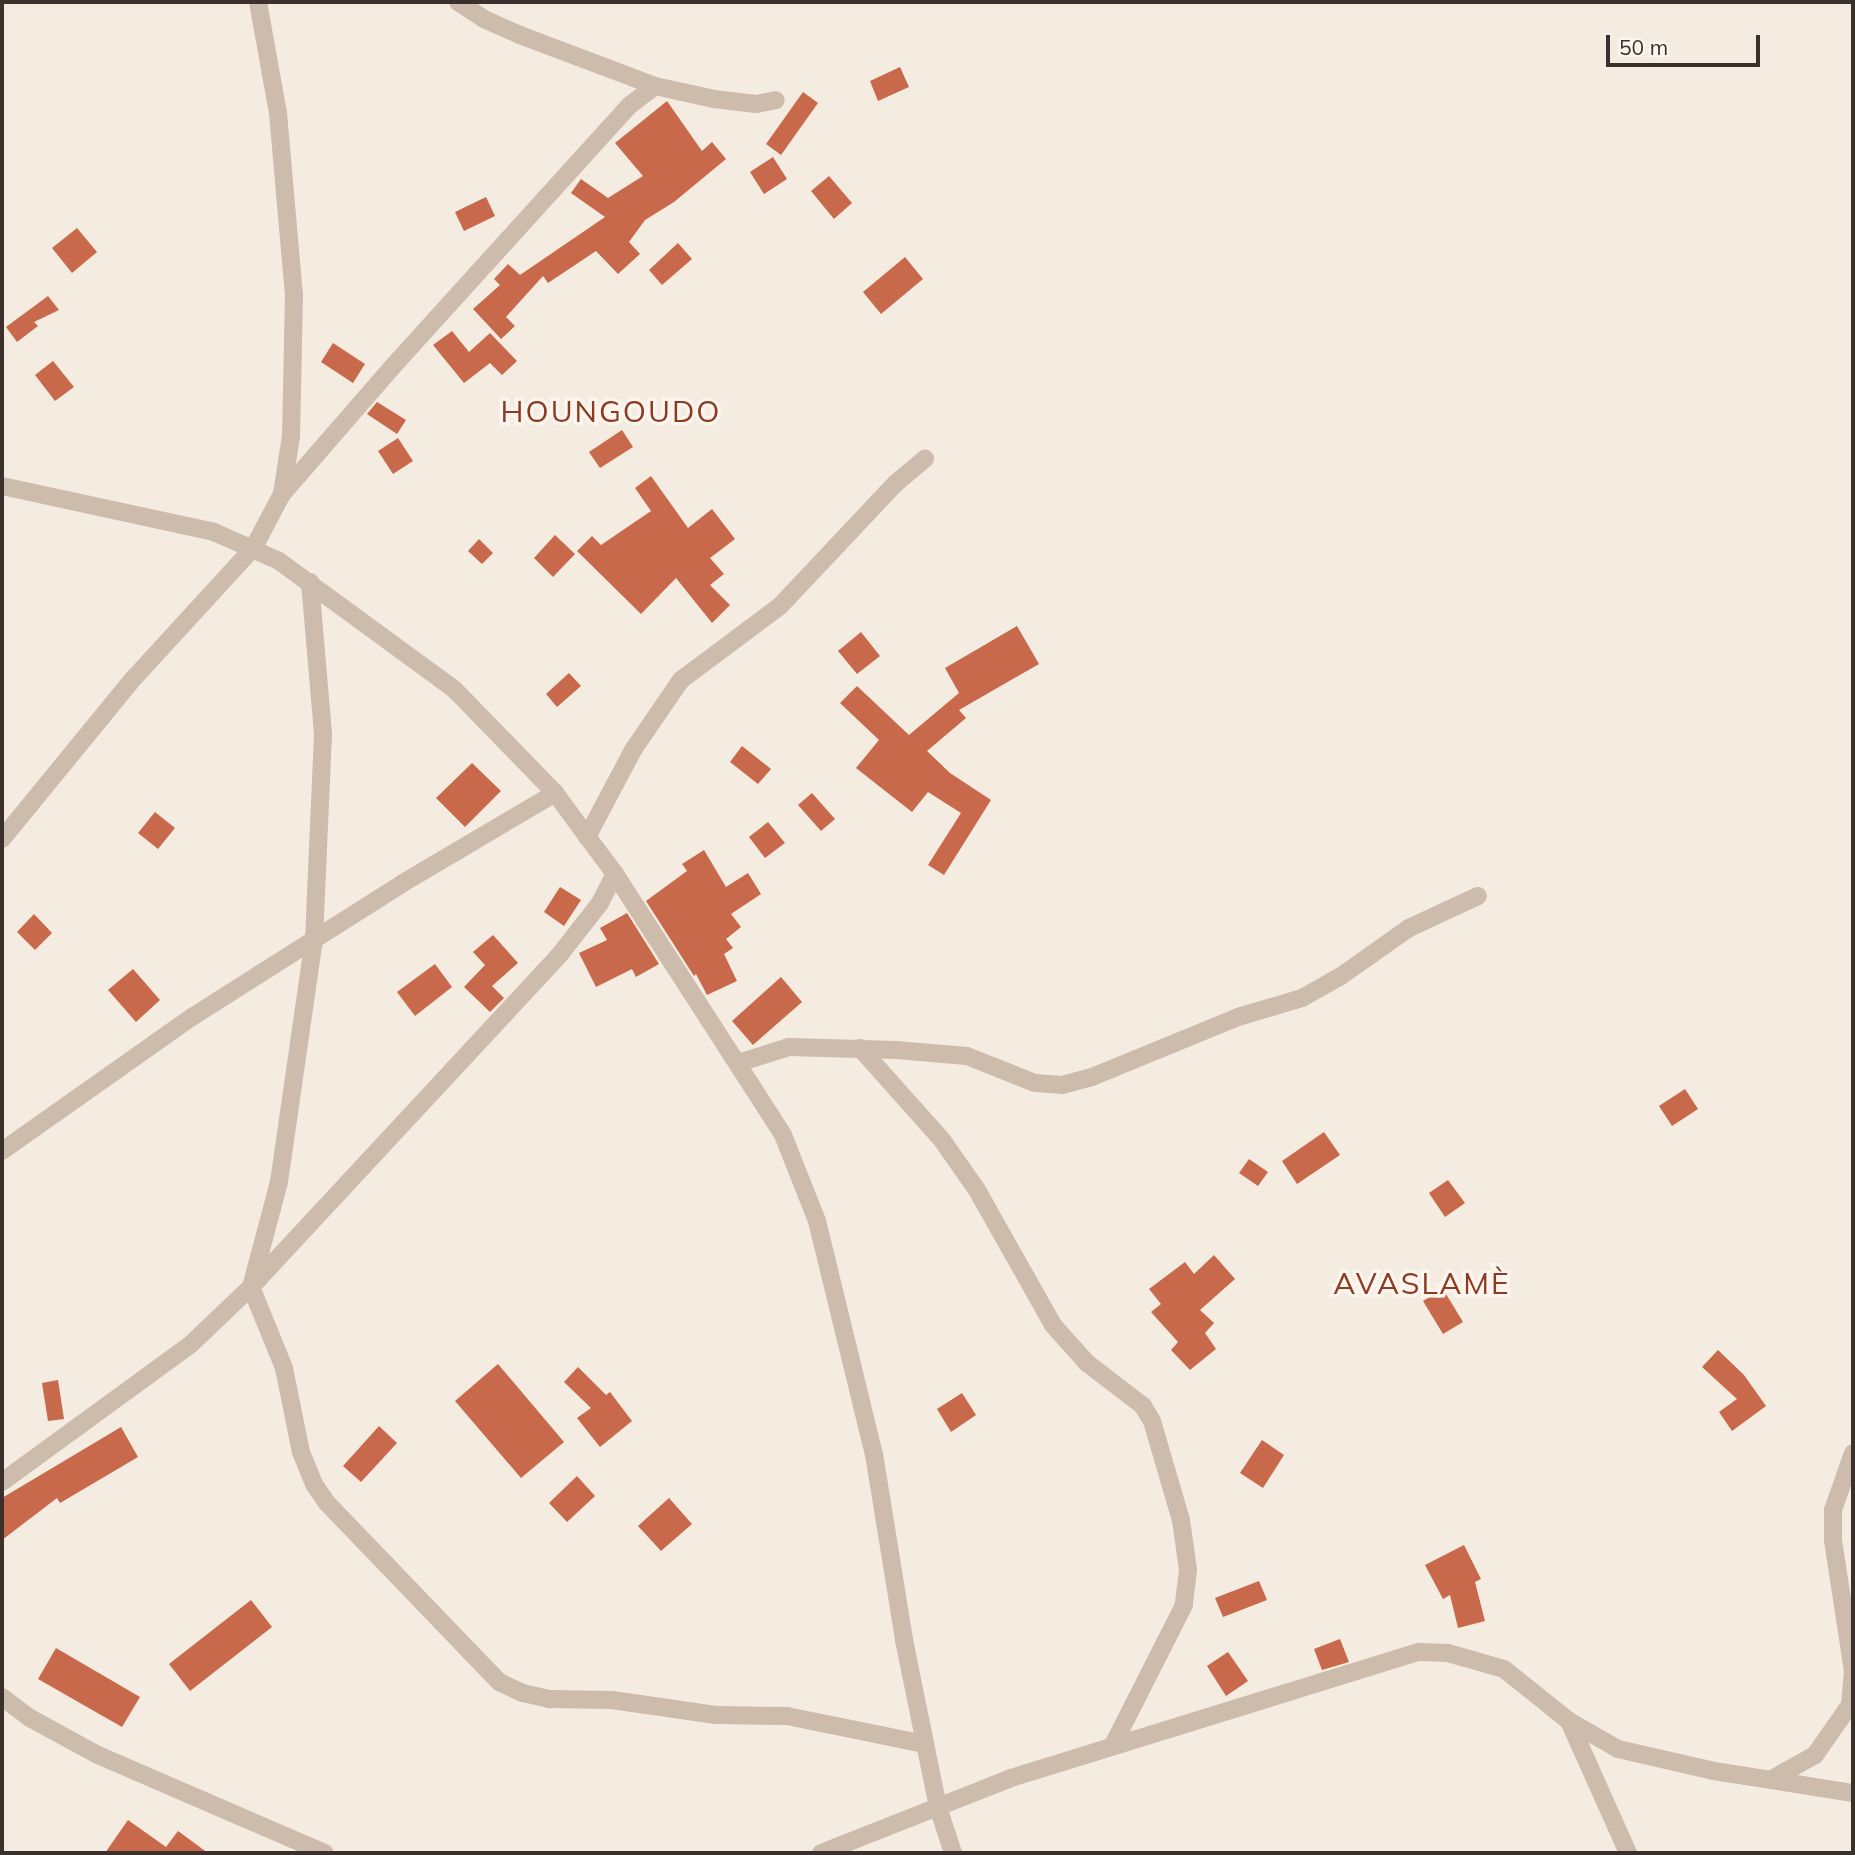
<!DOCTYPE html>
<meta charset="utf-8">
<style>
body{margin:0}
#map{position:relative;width:1855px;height:1855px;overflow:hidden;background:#f4ebe1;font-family:Mulish,sans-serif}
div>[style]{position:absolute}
.building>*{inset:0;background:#c8694b}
.minor>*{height:18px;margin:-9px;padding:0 9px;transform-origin:9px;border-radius:9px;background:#cdbbac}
span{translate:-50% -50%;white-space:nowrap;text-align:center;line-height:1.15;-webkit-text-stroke:7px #fbf5ee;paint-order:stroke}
.quarter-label{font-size:30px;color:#8c3b22;letter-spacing:2px}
.frame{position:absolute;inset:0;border:4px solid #3b302b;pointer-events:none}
.scale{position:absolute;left:1606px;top:35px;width:154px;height:32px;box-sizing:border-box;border:4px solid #3b302b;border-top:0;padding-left:9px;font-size:21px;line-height:24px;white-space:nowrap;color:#3b302b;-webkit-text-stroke:5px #fbf5ee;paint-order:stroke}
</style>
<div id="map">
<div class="building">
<i style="clip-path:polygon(900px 67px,909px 87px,878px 101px,870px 81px)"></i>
<i style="clip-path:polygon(803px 92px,818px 103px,781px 155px,766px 144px)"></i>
<i style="clip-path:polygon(667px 101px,702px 151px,712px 142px,726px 159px,674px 202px,645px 220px,629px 242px,640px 254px,618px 274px,596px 251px,548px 283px,543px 276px,506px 317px,515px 326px,501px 339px,473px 309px,500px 285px,494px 279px,508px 264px,520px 275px,605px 217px,571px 193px,581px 179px,608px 198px,643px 176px,615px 143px)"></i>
<i style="clip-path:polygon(773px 157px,787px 179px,764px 194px,750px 172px)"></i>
<i style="clip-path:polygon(829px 176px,852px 203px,834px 219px,811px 191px)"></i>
<i style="clip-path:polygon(486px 197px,495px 216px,464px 231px,455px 212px)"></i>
<i style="clip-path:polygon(77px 228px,97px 252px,72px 273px,52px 248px)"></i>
<i style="clip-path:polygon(678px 243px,692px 259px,662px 285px,649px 270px)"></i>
<i style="clip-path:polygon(905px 257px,923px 279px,881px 314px,863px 292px)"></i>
<i style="clip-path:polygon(48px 296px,59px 310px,34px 322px,38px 326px,17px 342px,6px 327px)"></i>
<i style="clip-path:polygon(452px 331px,469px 352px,490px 333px,517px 361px,502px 375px,490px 363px,464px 383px,433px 345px)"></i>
<i style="clip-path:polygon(333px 343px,365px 364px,353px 383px,321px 362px)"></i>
<i style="clip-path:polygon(53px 361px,74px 387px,55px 401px,35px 375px)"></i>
<i style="clip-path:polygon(377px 402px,406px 420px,397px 434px,367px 414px)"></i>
<i style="clip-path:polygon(622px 430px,633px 447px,600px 468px,589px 452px)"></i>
<i style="clip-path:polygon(398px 438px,413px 461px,393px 474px,378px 451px)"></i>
<i style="clip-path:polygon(651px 476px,688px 528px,712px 509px,735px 539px,710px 558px,724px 574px,710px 585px,730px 605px,712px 623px,676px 578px,641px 614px,577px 551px,592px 536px,601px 545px,651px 511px,635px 488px)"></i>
<i style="clip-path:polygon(555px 535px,575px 554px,553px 577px,534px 558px)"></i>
<i style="clip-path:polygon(479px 539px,493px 553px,482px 564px,468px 551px)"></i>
<i style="clip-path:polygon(1017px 626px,1039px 664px,959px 710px,966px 718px,927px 751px,950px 773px,991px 800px,944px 875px,928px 865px,961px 813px,928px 792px,912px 812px,856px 768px,879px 740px,840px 703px,857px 686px,909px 735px,959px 693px,945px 668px)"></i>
<i style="clip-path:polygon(861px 632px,880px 656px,857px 674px,838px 651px)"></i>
<i style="clip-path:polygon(569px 673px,581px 686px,557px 707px,546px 694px)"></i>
<i style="clip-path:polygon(742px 746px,771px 769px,758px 784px,730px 762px)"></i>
<i style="clip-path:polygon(472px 763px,501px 791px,465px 827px,436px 798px)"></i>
<i style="clip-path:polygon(812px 793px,835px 819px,821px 831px,798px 805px)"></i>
<i style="clip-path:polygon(155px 812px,175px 828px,158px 849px,138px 833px)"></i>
<i style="clip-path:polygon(768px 822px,785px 843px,765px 858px,749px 837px)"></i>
<i style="clip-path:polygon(704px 850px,726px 887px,748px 873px,761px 894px,731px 914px,741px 927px,726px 939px,733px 948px,724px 954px,737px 981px,707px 995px,696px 974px,694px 976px,646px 901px,687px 871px,682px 864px)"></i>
<i style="clip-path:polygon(560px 887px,581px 900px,564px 926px,544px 912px)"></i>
<i style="clip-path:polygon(627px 913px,659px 964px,636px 977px,632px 969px,596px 987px,579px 953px,607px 940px,600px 928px)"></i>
<i style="clip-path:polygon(34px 914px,52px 933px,35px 950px,17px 932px)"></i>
<i style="clip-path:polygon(493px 935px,518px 963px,492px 986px,504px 998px,490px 1012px,464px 987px,485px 965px,473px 952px)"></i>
<i style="clip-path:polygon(435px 964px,452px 987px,415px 1016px,397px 992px)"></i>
<i style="clip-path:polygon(133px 969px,160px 1000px,136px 1022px,108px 990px)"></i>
<i style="clip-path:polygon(781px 977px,802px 1002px,753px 1045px,732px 1021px)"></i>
<i style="clip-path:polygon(1685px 1089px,1698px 1109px,1672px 1126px,1659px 1106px)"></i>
<i style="clip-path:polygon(1324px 1132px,1340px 1155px,1297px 1184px,1282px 1161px)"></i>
<i style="clip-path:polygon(1249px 1159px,1268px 1172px,1258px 1186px,1239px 1173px)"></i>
<i style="clip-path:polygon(1448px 1180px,1465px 1203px,1445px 1217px,1429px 1193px)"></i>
<i style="clip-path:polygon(1214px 1255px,1235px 1279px,1200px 1310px,1214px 1323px,1205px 1333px,1216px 1349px,1190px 1370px,1171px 1350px,1178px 1342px,1151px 1312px,1161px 1304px,1149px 1289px,1185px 1262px,1194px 1274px)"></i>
<i style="clip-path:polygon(1443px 1289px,1463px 1322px,1443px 1334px,1423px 1301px)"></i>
<i style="clip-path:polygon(1718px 1350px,1744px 1375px,1766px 1406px,1732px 1431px,1719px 1412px,1737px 1399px,1702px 1367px)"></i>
<i style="clip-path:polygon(498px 1364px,564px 1442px,521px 1478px,455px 1401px)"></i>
<i style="clip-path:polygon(578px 1367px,606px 1395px,610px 1392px,632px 1421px,600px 1447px,577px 1418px,591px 1408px,564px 1382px)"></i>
<i style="clip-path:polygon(58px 1380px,64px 1419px,48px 1421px,42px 1383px)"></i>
<i style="clip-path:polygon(962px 1393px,976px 1415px,951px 1432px,937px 1409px)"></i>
<i style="clip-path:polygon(379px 1426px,397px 1443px,361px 1482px,343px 1466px)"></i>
<i style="clip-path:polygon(121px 1427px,138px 1457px,60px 1503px,57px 1498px,2px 1540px,2px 1498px)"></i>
<i style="clip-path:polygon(1262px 1440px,1284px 1455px,1263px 1488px,1240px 1473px)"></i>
<i style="clip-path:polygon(577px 1476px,595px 1496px,567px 1522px,549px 1503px)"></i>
<i style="clip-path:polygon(669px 1498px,692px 1524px,661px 1551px,638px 1526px)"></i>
<i style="clip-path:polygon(1464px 1545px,1481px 1579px,1475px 1582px,1485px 1621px,1458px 1628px,1450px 1595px,1443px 1599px,1425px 1565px)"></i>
<i style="clip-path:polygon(1259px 1581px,1267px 1600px,1223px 1617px,1215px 1598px)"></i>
<i style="clip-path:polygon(251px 1600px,272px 1627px,190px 1691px,169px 1664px)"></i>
<i style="clip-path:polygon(1340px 1639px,1349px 1662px,1322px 1670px,1314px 1649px)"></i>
<i style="clip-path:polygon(56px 1648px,140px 1697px,122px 1727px,38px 1679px)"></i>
<i style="clip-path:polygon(1228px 1652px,1248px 1681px,1226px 1696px,1207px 1666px)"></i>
<i style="clip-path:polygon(128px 1820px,166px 1847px,178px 1831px,208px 1853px,105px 1853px)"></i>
</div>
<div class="minor">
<i style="left:258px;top:2px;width:113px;rotate:79.8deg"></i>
<i style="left:278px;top:113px;width:183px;rotate:85deg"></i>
<i style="left:294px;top:295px;width:141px;rotate:91.2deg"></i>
<i style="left:291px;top:436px;width:59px;rotate:98.8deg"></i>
<i style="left:458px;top:2px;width:31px;rotate:33deg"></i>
<i style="left:484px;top:19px;width:39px;rotate:24deg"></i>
<i style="left:520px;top:35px;width:144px;rotate:20.7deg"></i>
<i style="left:655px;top:86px;width:60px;rotate:12.4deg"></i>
<i style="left:714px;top:99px;width:42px;rotate:6.8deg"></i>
<i style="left:756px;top:104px;width:20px;rotate:-11deg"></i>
<i style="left:2px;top:486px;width:217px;rotate:12.2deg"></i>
<i style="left:214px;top:532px;width:71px;rotate:24deg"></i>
<i style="left:279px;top:561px;width:218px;rotate:36.2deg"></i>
<i style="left:455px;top:690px;width:144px;rotate:45.8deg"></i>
<i style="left:555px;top:793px;width:101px;rotate:53.5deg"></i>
<i style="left:615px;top:874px;width:310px;rotate:57.2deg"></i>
<i style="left:783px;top:1135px;width:92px;rotate:68.4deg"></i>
<i style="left:817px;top:1221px;width:240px;rotate:76.3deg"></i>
<i style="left:874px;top:1454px;width:188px;rotate:80.8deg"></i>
<i style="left:904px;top:1640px;width:170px;rotate:78.5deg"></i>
<i style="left:938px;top:1807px;width:48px;rotate:71.9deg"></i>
<i style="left:310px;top:582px;width:153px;rotate:85.1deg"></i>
<i style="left:323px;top:734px;width:205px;rotate:92.5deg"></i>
<i style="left:314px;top:939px;width:246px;rotate:98.2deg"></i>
<i style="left:279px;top:1182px;width:109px;rotate:104.9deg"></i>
<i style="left:251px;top:1287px;width:87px;rotate:67.8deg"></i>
<i style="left:284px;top:1368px;width:86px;rotate:78.6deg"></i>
<i style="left:301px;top:1452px;width:35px;rotate:68deg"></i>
<i style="left:314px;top:1484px;width:23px;rotate:56deg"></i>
<i style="left:327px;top:1503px;width:248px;rotate:46.1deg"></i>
<i style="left:499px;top:1682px;width:26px;rotate:25deg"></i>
<i style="left:523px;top:1693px;width:28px;rotate:13deg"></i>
<i style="left:550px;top:1699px;width:62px;rotate:0.9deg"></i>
<i style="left:612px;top:1700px;width:105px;rotate:8.2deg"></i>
<i style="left:716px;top:1715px;width:71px;rotate:0.8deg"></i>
<i style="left:787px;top:1716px;width:141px;rotate:11.5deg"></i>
<i style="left:587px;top:837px;width:98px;rotate:-62.1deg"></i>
<i style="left:633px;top:750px;width:85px;rotate:-55.6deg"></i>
<i style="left:681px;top:680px;width:124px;rotate:-36.8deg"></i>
<i style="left:780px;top:606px;width:169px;rotate:-46.7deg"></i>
<i style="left:896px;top:483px;width:38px;rotate:-40deg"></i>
<i style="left:2px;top:839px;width:208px;rotate:-50.7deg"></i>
<i style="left:134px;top:678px;width:178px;rotate:-47.5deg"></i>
<i style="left:254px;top:547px;width:60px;rotate:-62.2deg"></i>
<i style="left:282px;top:494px;width:172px;rotate:-49deg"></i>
<i style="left:395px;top:364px;width:350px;rotate:-47.8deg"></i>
<i style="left:630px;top:105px;width:31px;rotate:-37deg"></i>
<i style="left:860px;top:1048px;width:123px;rotate:48.3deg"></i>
<i style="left:942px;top:1140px;width:61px;rotate:55deg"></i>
<i style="left:977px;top:1190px;width:155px;rotate:60.6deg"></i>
<i style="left:1053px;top:1325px;width:51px;rotate:48.2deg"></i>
<i style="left:1087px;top:1363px;width:71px;rotate:37.5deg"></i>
<i style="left:1143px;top:1406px;width:17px;rotate:59deg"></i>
<i style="left:1152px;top:1421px;width:103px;rotate:73.7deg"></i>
<i style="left:1181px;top:1520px;width:50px;rotate:82deg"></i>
<i style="left:1188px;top:1570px;width:35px;rotate:97deg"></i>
<i style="left:1184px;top:1605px;width:159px;rotate:116.9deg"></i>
<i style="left:738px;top:1063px;width:53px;rotate:-17.4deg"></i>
<i style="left:789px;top:1047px;width:107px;rotate:1.6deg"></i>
<i style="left:896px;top:1050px;width:71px;rotate:4.8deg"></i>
<i style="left:967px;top:1056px;width:73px;rotate:21.7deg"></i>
<i style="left:1035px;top:1083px;width:27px;rotate:4deg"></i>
<i style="left:1062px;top:1085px;width:31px;rotate:-15deg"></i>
<i style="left:1092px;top:1077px;width:158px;rotate:-22.3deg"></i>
<i style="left:1238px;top:1017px;width:67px;rotate:-16.5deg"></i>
<i style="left:1302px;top:998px;width:45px;rotate:-29.4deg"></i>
<i style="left:1341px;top:976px;width:83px;rotate:-35.2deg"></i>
<i style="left:1409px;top:928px;width:76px;rotate:-24.9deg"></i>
<i style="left:2px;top:1151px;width:232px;rotate:-35.2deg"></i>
<i style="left:192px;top:1017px;width:250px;rotate:-32.4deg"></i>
<i style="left:403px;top:883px;width:177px;rotate:-30.6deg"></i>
<i style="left:2px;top:1482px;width:233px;rotate:-36.1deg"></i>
<i style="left:190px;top:1345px;width:84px;rotate:-43.6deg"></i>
<i style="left:251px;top:1287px;width:456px;rotate:-47.1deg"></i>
<i style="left:561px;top:953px;width:63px;rotate:-52deg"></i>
<i style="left:600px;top:903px;width:33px;rotate:-63deg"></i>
<i style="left:2px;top:1697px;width:35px;rotate:37deg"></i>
<i style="left:30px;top:1718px;width:77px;rotate:28.6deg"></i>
<i style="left:98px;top:1755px;width:247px;rotate:23.4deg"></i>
<i style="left:1569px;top:1721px;width:145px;rotate:65.9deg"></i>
<i style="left:1772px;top:1779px;width:49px;rotate:-29.2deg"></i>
<i style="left:1815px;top:1755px;width:61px;rotate:-55deg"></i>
<i style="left:1850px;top:1705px;width:34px;rotate:-85deg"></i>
<i style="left:1853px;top:1671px;width:133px;rotate:-98.7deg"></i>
<i style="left:1833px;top:1540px;width:30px;rotate:-90deg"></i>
<i style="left:1833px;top:1510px;width:60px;rotate:-70.7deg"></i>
<i style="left:821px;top:1853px;width:204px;rotate:-21.5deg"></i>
<i style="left:1011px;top:1778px;width:427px;rotate:-17.2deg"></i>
<i style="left:1419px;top:1652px;width:29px;rotate:2deg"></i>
<i style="left:1448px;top:1653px;width:58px;rotate:15.9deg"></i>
<i style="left:1504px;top:1669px;width:83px;rotate:38.7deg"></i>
<i style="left:1569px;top:1721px;width:56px;rotate:29.7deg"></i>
<i style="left:1618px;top:1749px;width:98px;rotate:12.9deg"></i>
<i style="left:1714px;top:1771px;width:141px;rotate:9deg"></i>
</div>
<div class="quarter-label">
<span style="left:611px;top:411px">HOUNGOUDO</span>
<span style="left:1422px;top:1283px">AVASLAMÈ</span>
</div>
<div class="frame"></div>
<div class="scale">50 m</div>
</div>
